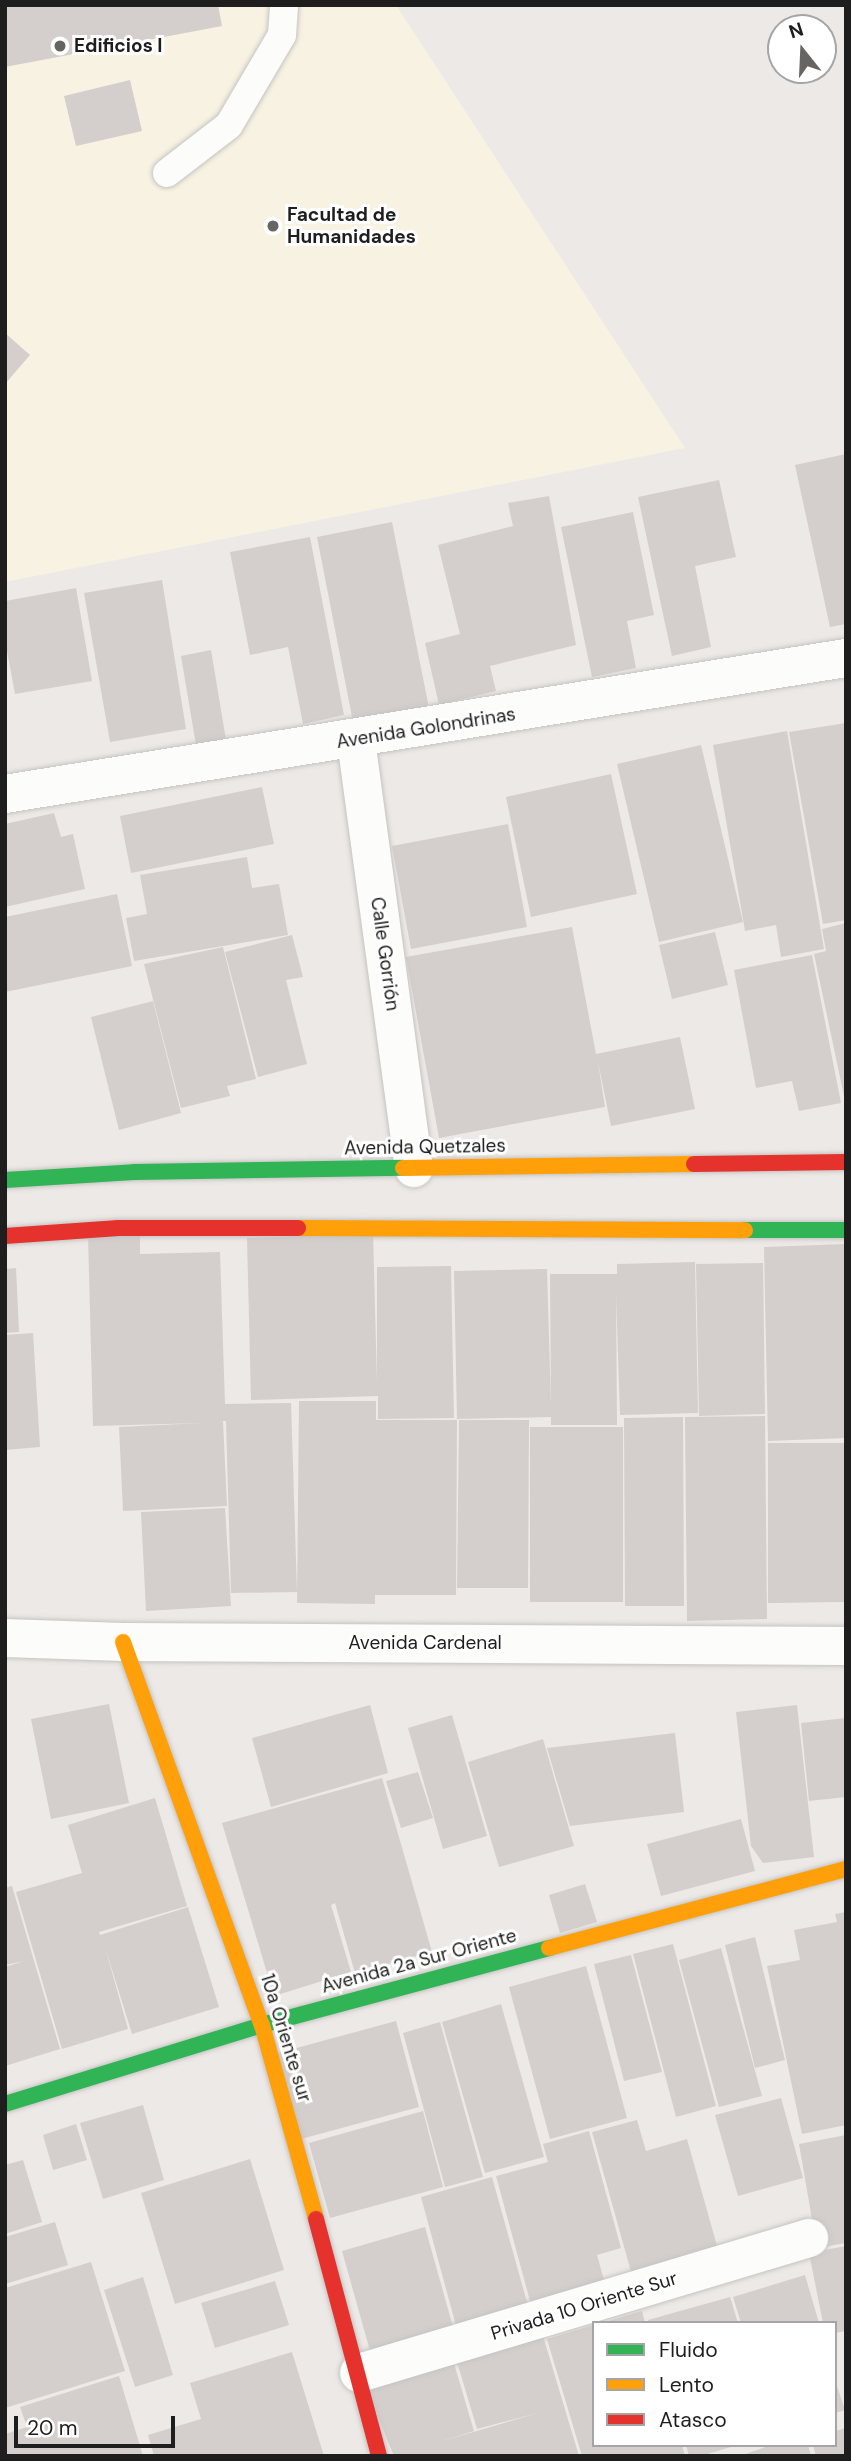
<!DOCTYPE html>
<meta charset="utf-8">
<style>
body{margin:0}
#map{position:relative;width:851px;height:2461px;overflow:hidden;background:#ede9e6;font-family:"DM Sans",sans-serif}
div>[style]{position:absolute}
.education>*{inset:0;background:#f7f2e1}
.building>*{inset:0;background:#d4cfcd}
.roads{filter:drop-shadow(0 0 2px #c5c4c2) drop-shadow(0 0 2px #c5c4c2)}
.lane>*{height:28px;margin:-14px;padding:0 14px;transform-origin:14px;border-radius:14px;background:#fcfcfb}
.street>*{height:38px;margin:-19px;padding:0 19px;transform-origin:19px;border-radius:19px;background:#fcfcfb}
.fast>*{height:16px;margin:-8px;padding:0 8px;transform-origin:8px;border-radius:8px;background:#30b455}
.slow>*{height:16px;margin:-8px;padding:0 8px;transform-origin:8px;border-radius:8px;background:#ff9f0a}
.jam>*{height:16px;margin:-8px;padding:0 8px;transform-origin:8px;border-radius:8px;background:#e5322d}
.dots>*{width:19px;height:19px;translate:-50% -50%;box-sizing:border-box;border:4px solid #fff;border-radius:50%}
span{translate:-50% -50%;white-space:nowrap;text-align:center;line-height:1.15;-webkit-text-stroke:6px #fff;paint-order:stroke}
.poi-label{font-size:19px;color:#1e1e1e;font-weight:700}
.left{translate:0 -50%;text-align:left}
.street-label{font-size:19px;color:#1e1e1e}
.frame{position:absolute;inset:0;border:7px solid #1e1e1e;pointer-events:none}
.legend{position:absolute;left:592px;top:2321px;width:245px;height:126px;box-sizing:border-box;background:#fff;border:2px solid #a5a5a5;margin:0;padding:9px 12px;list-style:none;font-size:21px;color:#1e1e1e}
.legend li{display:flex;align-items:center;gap:14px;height:35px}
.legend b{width:35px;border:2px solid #a5a5a5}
.north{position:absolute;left:767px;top:14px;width:70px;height:70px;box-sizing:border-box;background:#fff;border:2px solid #a5a5a5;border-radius:50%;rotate:342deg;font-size:19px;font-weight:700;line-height:28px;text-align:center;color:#1e1e1e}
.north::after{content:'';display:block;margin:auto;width:24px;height:32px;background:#666564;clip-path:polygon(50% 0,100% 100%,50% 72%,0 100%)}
.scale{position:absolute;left:14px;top:2416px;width:161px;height:32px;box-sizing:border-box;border:4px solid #1e1e1e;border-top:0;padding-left:9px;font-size:21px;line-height:24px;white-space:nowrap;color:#1e1e1e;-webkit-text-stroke:5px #fff;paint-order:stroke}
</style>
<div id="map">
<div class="education">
<i style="clip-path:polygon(5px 5px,396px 5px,685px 448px,5px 582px)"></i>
</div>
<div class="building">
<i style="clip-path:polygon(5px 5px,218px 5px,222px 26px,5px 67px)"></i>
<i style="clip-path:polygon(130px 80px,142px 131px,76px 146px,64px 96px)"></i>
<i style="clip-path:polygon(5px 333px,30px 355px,5px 384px)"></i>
<i style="clip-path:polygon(846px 454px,846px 624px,830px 627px,795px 465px)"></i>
<i style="clip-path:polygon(719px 480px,736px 557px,695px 566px,711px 647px,672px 656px,638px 497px)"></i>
<i style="clip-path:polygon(549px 496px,576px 645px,490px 666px,496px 691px,439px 705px,425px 643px,460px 634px,438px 545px,513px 526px,508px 503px)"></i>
<i style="clip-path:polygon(633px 512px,654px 615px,627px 621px,636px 668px,592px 677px,561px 527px)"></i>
<i style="clip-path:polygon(392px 522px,429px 708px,353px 722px,317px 537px)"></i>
<i style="clip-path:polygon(310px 537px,344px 715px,303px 724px,288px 647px,250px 655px,230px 552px)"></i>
<i style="clip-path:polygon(162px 580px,186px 729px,110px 742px,84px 593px)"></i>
<i style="clip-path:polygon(76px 588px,92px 681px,15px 694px,5px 640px,5px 601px)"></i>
<i style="clip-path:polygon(211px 650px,226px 740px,196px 745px,181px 656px)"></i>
<i style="clip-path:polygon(846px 723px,846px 920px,823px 924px,789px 732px)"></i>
<i style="clip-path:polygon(787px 731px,824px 949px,781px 957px,776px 925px,745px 931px,713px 745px)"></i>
<i style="clip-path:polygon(701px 745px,743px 922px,659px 942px,617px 764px)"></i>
<i style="clip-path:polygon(611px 774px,637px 894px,531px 917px,506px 797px)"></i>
<i style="clip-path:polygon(262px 787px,274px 844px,131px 873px,120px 816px)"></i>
<i style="clip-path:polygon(54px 813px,61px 837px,73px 834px,85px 889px,5px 907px,5px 824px)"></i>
<i style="clip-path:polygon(508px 824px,527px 927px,411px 949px,392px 846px)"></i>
<i style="clip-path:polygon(247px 857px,252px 888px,279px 884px,288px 935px,134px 961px,126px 918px,147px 914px,140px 875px)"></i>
<i style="clip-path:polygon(117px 894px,132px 966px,5px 992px,5px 917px)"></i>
<i style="clip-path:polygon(846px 923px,846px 1101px,845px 1101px,814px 954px,826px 951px,822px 929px)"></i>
<i style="clip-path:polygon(572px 927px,596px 1054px,680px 1037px,695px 1109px,611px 1126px,598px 1062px,605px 1107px,439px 1138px,406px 957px)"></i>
<i style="clip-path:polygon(715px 932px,728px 985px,672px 999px,659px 945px)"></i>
<i style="clip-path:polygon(292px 935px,303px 977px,286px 980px,307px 1064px,258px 1077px,225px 952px)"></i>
<i style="clip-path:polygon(223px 947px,256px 1079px,227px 1086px,230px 1096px,181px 1108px,144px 964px)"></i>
<i style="clip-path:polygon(812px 955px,841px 1103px,799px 1111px,792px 1081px,756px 1088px,734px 970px)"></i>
<i style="clip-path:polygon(153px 1001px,181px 1113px,119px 1130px,91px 1017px)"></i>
<i style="clip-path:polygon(140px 1233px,140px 1254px,220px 1252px,225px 1404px,291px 1403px,297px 1592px,231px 1593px,226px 1421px,223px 1421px,227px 1506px,123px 1511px,119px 1427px,202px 1423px,93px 1426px,88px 1235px)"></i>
<i style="clip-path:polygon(373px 1233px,377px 1382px,377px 1267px,451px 1266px,454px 1418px,378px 1419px,378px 1396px,251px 1400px,247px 1238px)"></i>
<i style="clip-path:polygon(845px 1244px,846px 1438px,768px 1441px,764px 1247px)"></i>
<i style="clip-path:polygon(695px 1262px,698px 1413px,620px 1415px,616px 1294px,617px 1425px,551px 1425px,551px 1417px,457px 1419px,454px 1271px,547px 1269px,551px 1405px,550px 1274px,617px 1274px,617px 1264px)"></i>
<i style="clip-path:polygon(763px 1263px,765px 1414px,699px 1416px,696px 1264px)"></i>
<i style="clip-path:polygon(16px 1268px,19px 1332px,5px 1333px,5px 1269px)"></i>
<i style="clip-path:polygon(33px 1333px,40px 1447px,5px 1450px,5px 1335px)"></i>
<i style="clip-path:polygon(299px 1401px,376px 1401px,376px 1420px,457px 1420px,456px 1595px,375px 1595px,375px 1604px,297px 1603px)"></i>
<i style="clip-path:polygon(765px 1416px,767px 1619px,687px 1621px,685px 1417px)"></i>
<i style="clip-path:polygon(683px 1417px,684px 1606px,625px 1606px,624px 1418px)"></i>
<i style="clip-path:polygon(459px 1420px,529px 1420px,528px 1588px,457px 1588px)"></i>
<i style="clip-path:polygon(530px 1427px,623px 1427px,623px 1602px,530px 1602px)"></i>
<i style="clip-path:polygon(768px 1443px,846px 1443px,846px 1602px,768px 1603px)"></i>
<i style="clip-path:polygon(225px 1508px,231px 1606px,146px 1611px,141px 1512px)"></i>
<i style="clip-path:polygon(109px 1704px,129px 1803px,51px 1819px,31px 1719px)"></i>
<i style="clip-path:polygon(370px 1705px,388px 1773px,271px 1807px,252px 1738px)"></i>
<i style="clip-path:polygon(797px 1705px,814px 1857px,763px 1863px,751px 1846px,736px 1712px)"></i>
<i style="clip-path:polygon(452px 1715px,487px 1836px,443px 1849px,408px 1728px)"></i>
<i style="clip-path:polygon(846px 1718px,846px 1797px,809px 1801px,801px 1723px)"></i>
<i style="clip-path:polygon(675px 1733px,684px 1812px,570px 1826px,547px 1748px)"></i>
<i style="clip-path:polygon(543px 1739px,574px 1846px,499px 1867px,468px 1762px)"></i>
<i style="clip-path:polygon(418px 1772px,433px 1818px,401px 1828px,386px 1781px)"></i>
<i style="clip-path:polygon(382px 1778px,432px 1952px,355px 1973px,335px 1903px,331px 1905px,351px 1972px,274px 1996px,222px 1823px)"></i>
<i style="clip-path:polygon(155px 1798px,187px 1906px,99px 1932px,100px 1935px,188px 1907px,219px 2007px,132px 2034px,105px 1947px,128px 2029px,62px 2049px,16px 1892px,82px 1873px,68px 1825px)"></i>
<i style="clip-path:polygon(741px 1819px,755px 1871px,661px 1896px,647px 1844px)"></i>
<i style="clip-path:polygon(585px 1884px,597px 1922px,560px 1933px,549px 1895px)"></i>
<i style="clip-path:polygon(12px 1886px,60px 2049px,5px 2066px,5px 1967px,24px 1961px,5px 1965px,5px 1888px)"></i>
<i style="clip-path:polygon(846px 1912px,846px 2125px,802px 2134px,767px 1966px,800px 1960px,794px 1930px,837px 1922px,835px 1914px)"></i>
<i style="clip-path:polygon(755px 1937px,785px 2060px,755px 2068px,725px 1945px)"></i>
<i style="clip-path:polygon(673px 1944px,716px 2106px,676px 2117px,633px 1954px)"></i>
<i style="clip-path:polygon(721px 1948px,762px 2096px,719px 2107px,679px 1960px)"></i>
<i style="clip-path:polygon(631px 1955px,662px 2072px,624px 2081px,594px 1964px)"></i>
<i style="clip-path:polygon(586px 1966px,627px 2118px,550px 2139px,509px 1987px)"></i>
<i style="clip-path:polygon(501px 2004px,544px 2157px,485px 2173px,442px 2022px)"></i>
<i style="clip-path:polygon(396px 2021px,419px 2107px,301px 2139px,278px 2053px)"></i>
<i style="clip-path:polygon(440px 2022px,483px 2177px,445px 2187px,403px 2033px)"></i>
<i style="clip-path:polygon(781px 2098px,803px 2178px,738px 2196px,715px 2115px)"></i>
<i style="clip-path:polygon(143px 2105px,164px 2180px,103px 2199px,80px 2123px)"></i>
<i style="clip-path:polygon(423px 2111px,443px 2187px,330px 2218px,309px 2143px)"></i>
<i style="clip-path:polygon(637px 2120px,646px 2151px,687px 2139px,717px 2246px,693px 2252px,698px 2269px,635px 2286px,592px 2132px)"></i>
<i style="clip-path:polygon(76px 2124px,87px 2160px,53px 2170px,43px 2135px)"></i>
<i style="clip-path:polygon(589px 2131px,621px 2248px,597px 2255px,607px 2291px,533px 2312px,496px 2176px,548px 2162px,543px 2144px)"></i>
<i style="clip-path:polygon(846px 2135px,846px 2243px,817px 2248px,799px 2144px)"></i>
<i style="clip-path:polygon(250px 2159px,284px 2270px,175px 2304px,141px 2193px)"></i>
<i style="clip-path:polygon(23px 2160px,42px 2222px,5px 2234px,5px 2165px)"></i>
<i style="clip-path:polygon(492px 2177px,530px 2313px,458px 2333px,421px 2197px)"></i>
<i style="clip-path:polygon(55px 2222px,68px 2265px,5px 2284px,5px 2237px)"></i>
<i style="clip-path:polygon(425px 2227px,455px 2334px,372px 2358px,342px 2251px)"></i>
<i style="clip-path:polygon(846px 2246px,846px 2331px,835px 2333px,835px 2323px,823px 2323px,809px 2253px)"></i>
<i style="clip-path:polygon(91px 2262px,125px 2371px,5px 2408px,5px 2288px)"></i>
<i style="clip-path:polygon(805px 2275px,819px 2323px,741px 2323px,733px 2297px)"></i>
<i style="clip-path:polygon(143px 2277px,173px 2375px,135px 2387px,104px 2290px)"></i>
<i style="clip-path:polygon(275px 2281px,289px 2325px,215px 2348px,201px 2303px)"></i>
<i style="clip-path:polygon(730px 2297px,738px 2323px,649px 2323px,648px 2320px)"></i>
<i style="clip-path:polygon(642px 2311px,645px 2323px,605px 2323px,605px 2322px)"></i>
<i style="clip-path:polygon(594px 2325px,594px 2445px,682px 2445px,685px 2456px,582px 2456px,547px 2339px)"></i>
<i style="clip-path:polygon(540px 2326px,579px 2456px,394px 2456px,365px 2386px,453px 2360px,474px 2431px,439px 2442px,538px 2413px,477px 2429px,454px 2352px)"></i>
<i style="clip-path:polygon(292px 2352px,324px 2456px,154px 2456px,148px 2435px,201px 2419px,190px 2383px)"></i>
<i style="clip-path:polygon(119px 2376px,143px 2456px,6px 2456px,5px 2434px,27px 2427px,20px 2407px)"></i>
<i style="clip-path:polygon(835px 2380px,845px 2410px,835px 2413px)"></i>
<i style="clip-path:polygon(846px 2428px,846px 2456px,816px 2456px,813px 2445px,835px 2445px,835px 2431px)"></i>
<i style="clip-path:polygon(686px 2445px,733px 2445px,734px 2446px,701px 2456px,689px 2456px)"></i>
<i style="clip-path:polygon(771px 2445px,808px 2445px,811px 2456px,740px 2456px)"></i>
</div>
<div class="roads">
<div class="lane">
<i style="left:167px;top:173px;width:78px;rotate:-37.7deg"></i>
<i style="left:229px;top:125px;width:104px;rotate:-59.5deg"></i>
<i style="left:282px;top:35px;width:30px;rotate:-86deg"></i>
</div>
<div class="street">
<i style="left:356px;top:740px;width:432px;rotate:82.3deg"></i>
<i style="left:5px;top:794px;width:852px;rotate:-9.19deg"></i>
<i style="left:5px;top:1638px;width:118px;rotate:1.9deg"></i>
<i style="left:123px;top:1642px;width:723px;rotate:0.32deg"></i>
<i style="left:359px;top:2373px;width:470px;rotate:-16.7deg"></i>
</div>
<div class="fast">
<i style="left:5px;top:1180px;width:129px;rotate:-3.5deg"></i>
<i style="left:134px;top:1172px;width:269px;rotate:-0.9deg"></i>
<i style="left:745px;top:1230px;width:101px"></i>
<i style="left:5px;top:2104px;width:269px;rotate:-17.1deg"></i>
<i style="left:262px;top:2025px;width:297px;rotate:-15deg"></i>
</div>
<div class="slow">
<i style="left:403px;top:1168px;width:291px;rotate:-0.8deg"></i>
<i style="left:298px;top:1228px;width:447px;rotate:0.3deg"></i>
<i style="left:123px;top:1642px;width:407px;rotate:70.1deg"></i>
<i style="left:262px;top:2025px;width:201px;rotate:74.4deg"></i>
<i style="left:549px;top:1948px;width:307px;rotate:-14.9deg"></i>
</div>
<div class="jam">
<i style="left:694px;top:1164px;width:152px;rotate:-0.8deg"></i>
<i style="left:5px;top:1236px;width:114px;rotate:-4deg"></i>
<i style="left:119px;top:1228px;width:179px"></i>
<i style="left:316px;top:2219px;width:245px;rotate:75.1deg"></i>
</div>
</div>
<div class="dots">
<i style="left:60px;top:46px;background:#666564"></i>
<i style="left:273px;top:226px;background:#666564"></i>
</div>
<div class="poi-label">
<span class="left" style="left:74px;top:46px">Edificios I</span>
<span class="left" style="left:287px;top:226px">Facultad de<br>Humanidades</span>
</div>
<div class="street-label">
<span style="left:426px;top:728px;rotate:-9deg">Avenida Golondrinas</span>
<span style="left:385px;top:954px;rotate:82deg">Calle Gorrión</span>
<span style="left:425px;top:1147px;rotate:-1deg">Avenida Quetzales</span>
<span style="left:425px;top:1643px">Avenida Cardenal</span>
<span style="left:419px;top:1961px;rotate:-15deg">Avenida 2a Sur Oriente</span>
<span style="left:286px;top:2038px;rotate:73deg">10a Oriente sur</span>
<span style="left:584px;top:2306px;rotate:-17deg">Privada 10 Oriente Sur</span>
</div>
<div class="frame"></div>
<ul class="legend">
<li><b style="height:9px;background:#30b455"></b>Fluido</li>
<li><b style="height:9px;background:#ff9f0a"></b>Lento</li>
<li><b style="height:9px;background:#e5322d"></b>Atasco</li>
</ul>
<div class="north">N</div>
<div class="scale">20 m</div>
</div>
